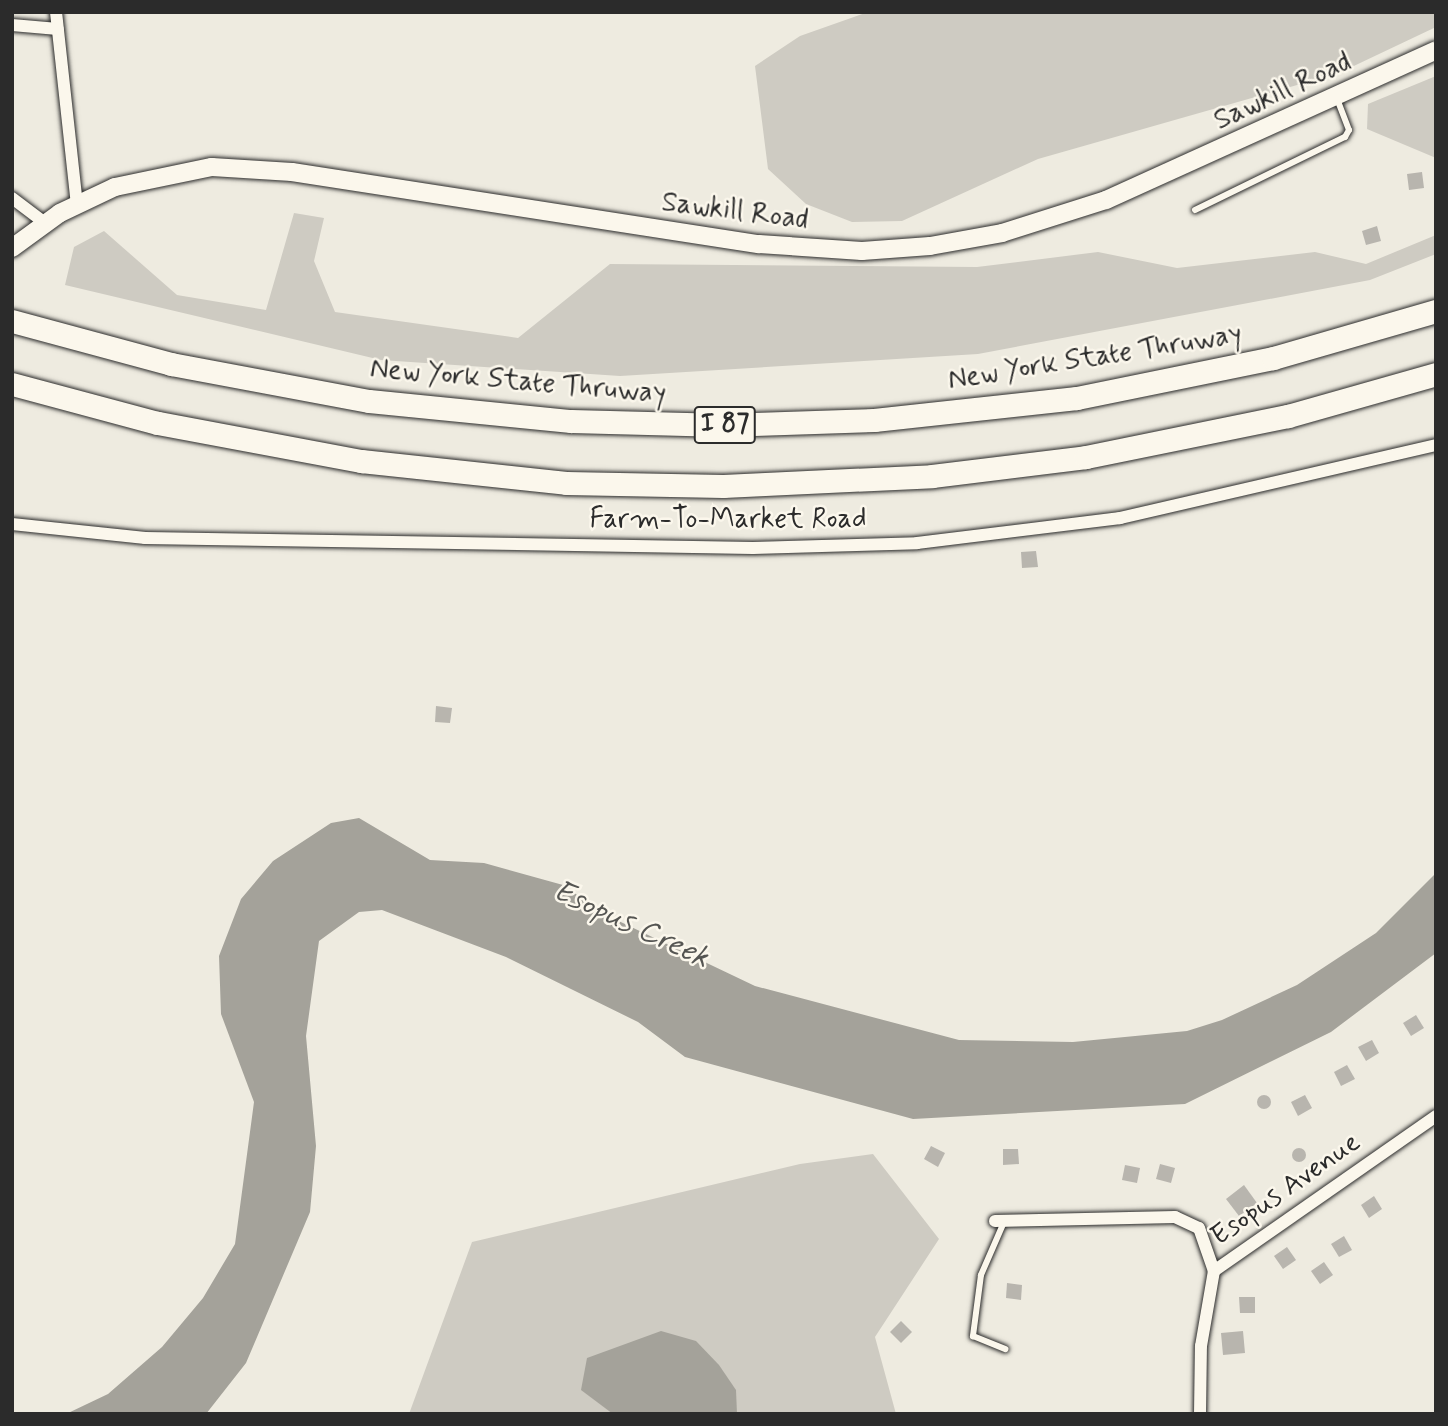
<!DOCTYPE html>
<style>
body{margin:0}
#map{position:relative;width:1448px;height:1426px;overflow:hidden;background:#eeebe0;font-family:Mynerve,sans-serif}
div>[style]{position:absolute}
.green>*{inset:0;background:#cecbc2}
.water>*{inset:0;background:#a4a29a}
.building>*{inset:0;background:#b8b5ae}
.round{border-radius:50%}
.roads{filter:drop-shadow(0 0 2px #2b2b2b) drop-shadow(0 0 2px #2b2b2b)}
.lane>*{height:6px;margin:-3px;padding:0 3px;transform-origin:3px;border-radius:3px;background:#fbf7ec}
.street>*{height:12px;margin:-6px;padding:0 6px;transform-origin:6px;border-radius:6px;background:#fbf7ec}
.secondary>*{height:18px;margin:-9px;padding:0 9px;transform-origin:9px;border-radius:9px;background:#fbf7ec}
.highway>*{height:23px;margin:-11.5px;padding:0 11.5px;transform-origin:11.5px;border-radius:11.5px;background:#fbf7ec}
span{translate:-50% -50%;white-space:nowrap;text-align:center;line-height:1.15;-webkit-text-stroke:5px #fbf7ec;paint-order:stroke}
.shield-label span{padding:2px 5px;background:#fbf7ec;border:2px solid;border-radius:5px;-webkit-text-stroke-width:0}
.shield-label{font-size:26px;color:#2b2b2b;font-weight:700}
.street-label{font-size:28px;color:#2b2b2b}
.water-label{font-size:30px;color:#555552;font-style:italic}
.frame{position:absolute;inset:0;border:14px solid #2b2b2b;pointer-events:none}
</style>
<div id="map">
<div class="green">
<i style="clip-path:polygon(868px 12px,1436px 12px,1436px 27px,1339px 73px,1038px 159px,902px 221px,852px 222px,806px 204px,768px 169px,755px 66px,800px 36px)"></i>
<i style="clip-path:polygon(1436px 76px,1436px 158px,1367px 129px,1368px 104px)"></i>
<i style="clip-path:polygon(294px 213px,324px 218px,314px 261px,335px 312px,518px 338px,610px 264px,977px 267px,1098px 252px,1177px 268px,1315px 252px,1366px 264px,1436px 235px,1436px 254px,1370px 280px,978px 354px,620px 376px,381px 360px,65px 285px,74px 247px,104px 231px,177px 295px,266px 310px)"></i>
<i style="clip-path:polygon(873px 1154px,939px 1239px,875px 1337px,896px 1414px,409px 1414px,472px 1242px,800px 1164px)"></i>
</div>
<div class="water">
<i style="clip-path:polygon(359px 818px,430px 860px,484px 863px,563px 885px,604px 914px,755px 986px,959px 1040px,1073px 1042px,1187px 1031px,1222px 1020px,1297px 985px,1376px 933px,1436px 873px,1436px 953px,1331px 1032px,1185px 1104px,913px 1119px,685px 1057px,638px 1022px,506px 957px,382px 910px,359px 912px,319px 941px,306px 1036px,316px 1146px,310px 1212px,246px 1363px,206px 1414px,66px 1414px,108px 1394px,162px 1347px,203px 1298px,235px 1244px,254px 1102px,221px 1014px,219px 956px,241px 899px,273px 861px,331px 823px)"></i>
<i style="clip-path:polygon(661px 1331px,696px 1341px,719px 1365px,736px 1390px,737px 1414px,613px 1414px,581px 1390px,587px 1358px)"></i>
</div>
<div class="building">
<i style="clip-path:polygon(1422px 172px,1424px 188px,1409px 190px,1407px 174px)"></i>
<i style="clip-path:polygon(1377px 226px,1381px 241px,1366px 245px,1362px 231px)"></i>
<i style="clip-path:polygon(1036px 551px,1038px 567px,1022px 568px,1021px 552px)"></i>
<i style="clip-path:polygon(436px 706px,452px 708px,450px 723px,435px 722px)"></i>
<i style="clip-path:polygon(1416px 1015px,1424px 1028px,1411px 1036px,1403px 1023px)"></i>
<i style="clip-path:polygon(1372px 1040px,1379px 1053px,1366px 1061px,1358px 1047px)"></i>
<i style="clip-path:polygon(1347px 1065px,1355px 1079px,1341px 1086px,1334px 1072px)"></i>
<i class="round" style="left:1257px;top:1095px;width:14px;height:14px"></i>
<i style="clip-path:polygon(1305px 1095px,1312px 1108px,1298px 1116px,1291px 1102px)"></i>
<i style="clip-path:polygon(931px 1146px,945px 1153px,938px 1167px,924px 1159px)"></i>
<i class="round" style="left:1292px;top:1148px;width:14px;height:14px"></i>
<i style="clip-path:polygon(1003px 1149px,1018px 1149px,1019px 1164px,1003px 1165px)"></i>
<i style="clip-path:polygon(1160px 1164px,1175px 1168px,1171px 1183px,1156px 1179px)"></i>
<i style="clip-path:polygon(1125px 1165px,1140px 1168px,1137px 1183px,1122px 1180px)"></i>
<i style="clip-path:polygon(1244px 1185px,1257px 1203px,1239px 1216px,1226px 1199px)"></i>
<i style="clip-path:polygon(1374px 1196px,1382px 1209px,1369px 1218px,1361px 1205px)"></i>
<i style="clip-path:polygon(1344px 1236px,1352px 1250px,1339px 1257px,1331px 1244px)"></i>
<i style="clip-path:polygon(1287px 1247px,1296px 1260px,1283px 1269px,1274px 1256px)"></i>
<i style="clip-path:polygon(1324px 1262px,1333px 1275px,1320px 1284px,1311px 1271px)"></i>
<i style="clip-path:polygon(1007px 1283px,1022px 1285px,1021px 1300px,1006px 1298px)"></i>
<i style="clip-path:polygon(1239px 1297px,1255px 1297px,1255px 1313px,1240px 1313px)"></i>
<i style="clip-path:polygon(901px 1321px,912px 1332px,901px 1343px,890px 1332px)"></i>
<i style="clip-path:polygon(1243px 1331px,1245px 1353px,1223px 1355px,1221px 1333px)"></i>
</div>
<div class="roads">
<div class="lane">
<i style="left:1195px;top:210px;width:167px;rotate:-26deg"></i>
<i style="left:1345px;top:137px;width:8px;rotate:-60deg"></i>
<i style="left:1349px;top:130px;width:33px;rotate:-111deg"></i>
<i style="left:1004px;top:1222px;width:58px;rotate:113.5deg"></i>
<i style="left:981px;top:1275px;width:62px;rotate:97.5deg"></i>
<i style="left:973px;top:1336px;width:35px;rotate:22deg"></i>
</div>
<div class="street">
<i style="left:56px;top:12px;width:193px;rotate:83.8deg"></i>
<i style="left:12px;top:25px;width:46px;rotate:5deg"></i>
<i style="left:12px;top:198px;width:41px;rotate:37.1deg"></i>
<i style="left:12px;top:524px;width:134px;rotate:6deg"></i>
<i style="left:145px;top:538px;width:608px;rotate:0.94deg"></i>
<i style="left:753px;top:548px;width:164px;rotate:-1.7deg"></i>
<i style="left:917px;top:543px;width:205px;rotate:-7deg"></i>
<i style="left:1120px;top:518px;width:324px;rotate:-13deg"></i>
<i style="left:995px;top:1221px;width:180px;rotate:-1.3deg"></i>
<i style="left:1175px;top:1217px;width:26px;rotate:25deg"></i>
<i style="left:1199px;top:1228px;width:46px;rotate:70.8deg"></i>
<i style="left:1200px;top:1414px;width:68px;rotate:-89.2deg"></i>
<i style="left:1201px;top:1346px;width:76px;rotate:-80.2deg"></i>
<i style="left:1214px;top:1271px;width:271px;rotate:-34.9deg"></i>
</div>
<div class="secondary">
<i style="left:12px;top:248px;width:59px;rotate:-36.1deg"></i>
<i style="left:60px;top:213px;width:61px;rotate:-25.3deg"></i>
<i style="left:115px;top:187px;width:99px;rotate:-11.7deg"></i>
<i style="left:212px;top:167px;width:80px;rotate:3.6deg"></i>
<i style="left:292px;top:172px;width:473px;rotate:8.8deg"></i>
<i style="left:759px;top:244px;width:103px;rotate:3.9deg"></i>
<i style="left:862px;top:251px;width:68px;rotate:-4.2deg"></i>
<i style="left:930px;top:246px;width:73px;rotate:-10.2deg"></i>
<i style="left:1002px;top:233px;width:109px;rotate:-17.6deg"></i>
<i style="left:1106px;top:200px;width:362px;rotate:-24.4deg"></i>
</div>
<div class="highway">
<i style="left:12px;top:321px;width:165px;rotate:15.1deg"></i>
<i style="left:171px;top:364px;width:201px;rotate:10.6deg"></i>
<i style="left:369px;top:401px;width:203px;rotate:5.7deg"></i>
<i style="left:571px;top:421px;width:153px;rotate:1.5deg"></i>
<i style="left:724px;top:425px;width:150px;rotate:-1.9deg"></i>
<i style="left:874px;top:420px;width:204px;rotate:-6.2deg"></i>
<i style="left:1077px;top:398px;width:200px;rotate:-11.5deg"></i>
<i style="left:1273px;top:358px;width:170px;rotate:-16.1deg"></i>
<i style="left:12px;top:384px;width:151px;rotate:15deg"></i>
<i style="left:158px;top:423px;width:207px;rotate:10.6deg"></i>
<i style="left:361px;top:461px;width:206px;rotate:6.1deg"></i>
<i style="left:566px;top:483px;width:157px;rotate:1.1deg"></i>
<i style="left:723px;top:486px;width:209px;rotate:-2.7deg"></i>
<i style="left:932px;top:476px;width:155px;rotate:-7deg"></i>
<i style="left:1086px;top:457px;width:206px;rotate:-11.5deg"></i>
<i style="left:1288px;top:416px;width:154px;rotate:-15.8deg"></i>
</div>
</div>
<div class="shield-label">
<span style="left:725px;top:425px">I 87</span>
</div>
<div class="street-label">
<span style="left:1283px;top:92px;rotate:-25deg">Sawkill Road</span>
<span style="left:735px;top:212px;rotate:7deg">Sawkill Road</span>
<span style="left:1095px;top:358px;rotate:-9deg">New York State Thruway</span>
<span style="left:518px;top:382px;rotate:5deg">New York State Thruway</span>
<span style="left:728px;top:520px">Farm-To-Market Road</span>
<span style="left:1286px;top:1190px;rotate:-35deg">Esopus Avenue</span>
</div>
<div class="water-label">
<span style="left:631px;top:925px;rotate:25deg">Esopus Creek</span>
</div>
<div class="frame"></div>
</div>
